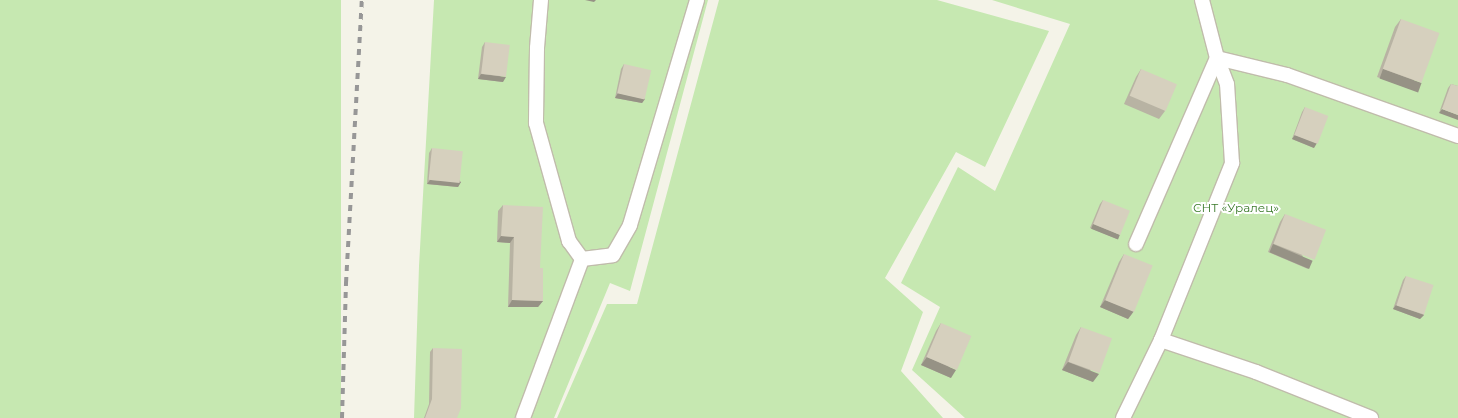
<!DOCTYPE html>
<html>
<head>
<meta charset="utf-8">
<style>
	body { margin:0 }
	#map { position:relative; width:1458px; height:418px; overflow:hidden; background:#f4f3e8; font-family:Montserrat,sans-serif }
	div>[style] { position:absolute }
	.green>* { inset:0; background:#c6e8b1; transform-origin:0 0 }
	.roads { filter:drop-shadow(1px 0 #c0bcab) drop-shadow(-1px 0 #c0bcab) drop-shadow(0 1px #c0bcab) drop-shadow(0 -1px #c0bcab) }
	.lane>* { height:14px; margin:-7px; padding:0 7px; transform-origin:7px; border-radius:7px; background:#fff }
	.rail>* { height:4px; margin-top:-2px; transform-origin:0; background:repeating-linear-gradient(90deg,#979797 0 6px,transparent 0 12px) }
	.wall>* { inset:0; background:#b8b3a3 }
	.shaded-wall>* { inset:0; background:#969285; transform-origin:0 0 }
	.building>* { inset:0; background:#d6d0be; transform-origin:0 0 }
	span { translate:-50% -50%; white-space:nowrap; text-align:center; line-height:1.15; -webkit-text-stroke:4px #fff; paint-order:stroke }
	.park-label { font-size:12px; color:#3a7a2a }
</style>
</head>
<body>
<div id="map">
	<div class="green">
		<i style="left:0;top:0;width:341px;height:418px"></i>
		<i style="clip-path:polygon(434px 0,708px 0,630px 291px,610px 283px,554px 418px,414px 418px,419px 266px)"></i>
		<i style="clip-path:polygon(719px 0,937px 0,1049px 31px,985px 167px,956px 152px,885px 278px,923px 312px,901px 371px,943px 418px,557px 418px,607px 304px,637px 304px)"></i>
		<i style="clip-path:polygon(992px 0,1458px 0,1458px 418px,965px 418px,912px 370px,940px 307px,901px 283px,958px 167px,995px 191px,1070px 24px)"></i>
	</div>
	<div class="roads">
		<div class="lane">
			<i style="left:541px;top:0;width:48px;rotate:94.8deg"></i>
			<i style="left:537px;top:48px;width:75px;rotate:90.8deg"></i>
			<i style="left:536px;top:123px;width:123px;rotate:74.4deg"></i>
			<i style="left:569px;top:241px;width:22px;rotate:54deg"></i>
			<i style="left:582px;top:259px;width:31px;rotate:-7deg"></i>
			<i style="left:613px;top:255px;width:34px;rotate:-60deg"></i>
			<i style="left:630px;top:225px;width:235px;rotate:-73.4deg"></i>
			<i style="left:1136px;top:244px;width:203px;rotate:-66.5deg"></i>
			<i style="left:1217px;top:58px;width:72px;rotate:13.7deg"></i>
			<i style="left:1287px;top:75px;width:182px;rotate:19.6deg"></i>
			<i style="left:1161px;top:340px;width:100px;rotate:18.6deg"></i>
			<i style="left:1256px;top:372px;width:124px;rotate:21.8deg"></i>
			<i style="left:523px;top:418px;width:170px;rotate:-69.6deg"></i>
			<i style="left:1123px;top:418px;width:87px;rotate:-64deg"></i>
			<i style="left:1161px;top:340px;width:191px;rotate:-68.1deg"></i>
			<i style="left:1232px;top:163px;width:79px;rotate:-93.6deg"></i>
			<i style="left:1227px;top:84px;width:28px;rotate:-111deg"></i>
			<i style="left:1217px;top:58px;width:60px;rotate:-104.5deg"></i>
		</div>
	</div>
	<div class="rail">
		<i style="left:342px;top:418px;width:135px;rotate:-88.3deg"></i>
		<i style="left:346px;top:283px;width:283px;rotate:-86.8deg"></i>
	</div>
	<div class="wall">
		<i style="clip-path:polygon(1401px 19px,1416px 91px,1377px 77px,1395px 27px)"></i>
		<i style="clip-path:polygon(485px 42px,503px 82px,478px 79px,482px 47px)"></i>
		<i style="clip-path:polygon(624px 64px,645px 99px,642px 103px,615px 98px,621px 69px)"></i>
		<i style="clip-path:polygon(1141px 69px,1165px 111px,1159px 119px,1124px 104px,1136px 77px)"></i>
		<i style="clip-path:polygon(1451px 84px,1458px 86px,1439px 113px,1448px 88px)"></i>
		<i style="clip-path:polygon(1305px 107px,1314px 148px,1292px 139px,1302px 112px)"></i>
		<i style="clip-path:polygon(432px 148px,461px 182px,458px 187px,427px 184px,429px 153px)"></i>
		<i style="clip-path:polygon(1103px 200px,1117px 239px,1090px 228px,1100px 204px)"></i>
		<i style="clip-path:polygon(503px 205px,540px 268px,543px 301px,538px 307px,508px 307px,510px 243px,497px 242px,498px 211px)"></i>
		<i style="clip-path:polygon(1285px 214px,1308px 269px,1268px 252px,1280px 222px)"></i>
		<i style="clip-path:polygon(1124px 254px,1134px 311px,1128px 319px,1100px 307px,1119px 262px)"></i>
		<i style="clip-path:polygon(1406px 276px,1424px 315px,1420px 319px,1393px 309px,1403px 280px)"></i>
		<i style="clip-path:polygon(941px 323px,951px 378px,921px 365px,936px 331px)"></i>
		<i style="clip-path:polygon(1081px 327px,1093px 382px,1062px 370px,1076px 335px)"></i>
		<i style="clip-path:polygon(433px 348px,457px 418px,424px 418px,429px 404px,430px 352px)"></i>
	</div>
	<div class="shaded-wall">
		<i style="clip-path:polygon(585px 0,596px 0,594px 2px)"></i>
		<i style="left:1383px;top:69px;width:41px;height:10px;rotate:20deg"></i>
		<i style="clip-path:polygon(481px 74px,506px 77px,503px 82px,478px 79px)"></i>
		<i style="clip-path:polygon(618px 93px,645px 99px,642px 103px,615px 98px)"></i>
		<i style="clip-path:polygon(1442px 109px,1458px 115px,1458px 120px,1439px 113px)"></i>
		<i style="clip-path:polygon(1295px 135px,1317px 143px,1314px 148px,1292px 139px)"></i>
		<i style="clip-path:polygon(430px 180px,461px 182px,458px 187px,427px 184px)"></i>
		<i style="left:1093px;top:224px;width:29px;height:5px;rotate:22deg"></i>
		<i style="clip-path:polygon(501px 236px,514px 237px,510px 243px,497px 242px)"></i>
		<i style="left:1273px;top:244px;width:43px;height:9px;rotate:23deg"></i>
		<i style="clip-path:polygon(512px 300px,543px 301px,538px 307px,508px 307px)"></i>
		<i style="clip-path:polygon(1105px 300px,1134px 311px,1128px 319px,1100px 307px)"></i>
		<i style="clip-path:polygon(1396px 305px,1424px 315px,1420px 319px,1393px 309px)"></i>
		<i style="clip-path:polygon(927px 357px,956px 370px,951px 378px,921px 365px)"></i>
		<i style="clip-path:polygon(1068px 362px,1099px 374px,1093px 382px,1062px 370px)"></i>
	</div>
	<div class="building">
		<i style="left:1401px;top:19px;width:41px;height:53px;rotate:20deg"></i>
		<i style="left:485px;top:42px;width:25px;height:32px;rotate:7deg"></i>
		<i style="left:624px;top:64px;width:28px;height:30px;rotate:13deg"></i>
		<i style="left:1141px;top:69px;width:39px;height:29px;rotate:23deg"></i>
		<i style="clip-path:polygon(1451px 84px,1458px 86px,1458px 115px,1442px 109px)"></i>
		<i style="left:1305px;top:107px;width:25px;height:30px;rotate:21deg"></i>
		<i style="left:432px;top:148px;width:31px;height:32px;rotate:6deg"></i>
		<i style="left:1103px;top:200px;width:29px;height:26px;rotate:22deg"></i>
		<i style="clip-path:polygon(503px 205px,543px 207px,540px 268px,543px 268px,543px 301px,512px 300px,514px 237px,501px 236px)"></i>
		<i style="left:1285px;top:214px;width:44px;height:32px;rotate:21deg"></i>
		<i style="left:1124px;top:254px;width:31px;height:50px;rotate:22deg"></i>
		<i style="left:1406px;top:276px;width:29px;height:31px;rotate:18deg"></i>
		<i style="left:941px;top:323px;width:33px;height:37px;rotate:23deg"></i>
		<i style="left:1081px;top:327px;width:33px;height:37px;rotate:20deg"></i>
		<i style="clip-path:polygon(433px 348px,462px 349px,461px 408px,457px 418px,425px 418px,432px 399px)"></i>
	</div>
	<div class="park-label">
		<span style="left:1236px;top:208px">СНТ «Уралец»</span>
	</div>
</div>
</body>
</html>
